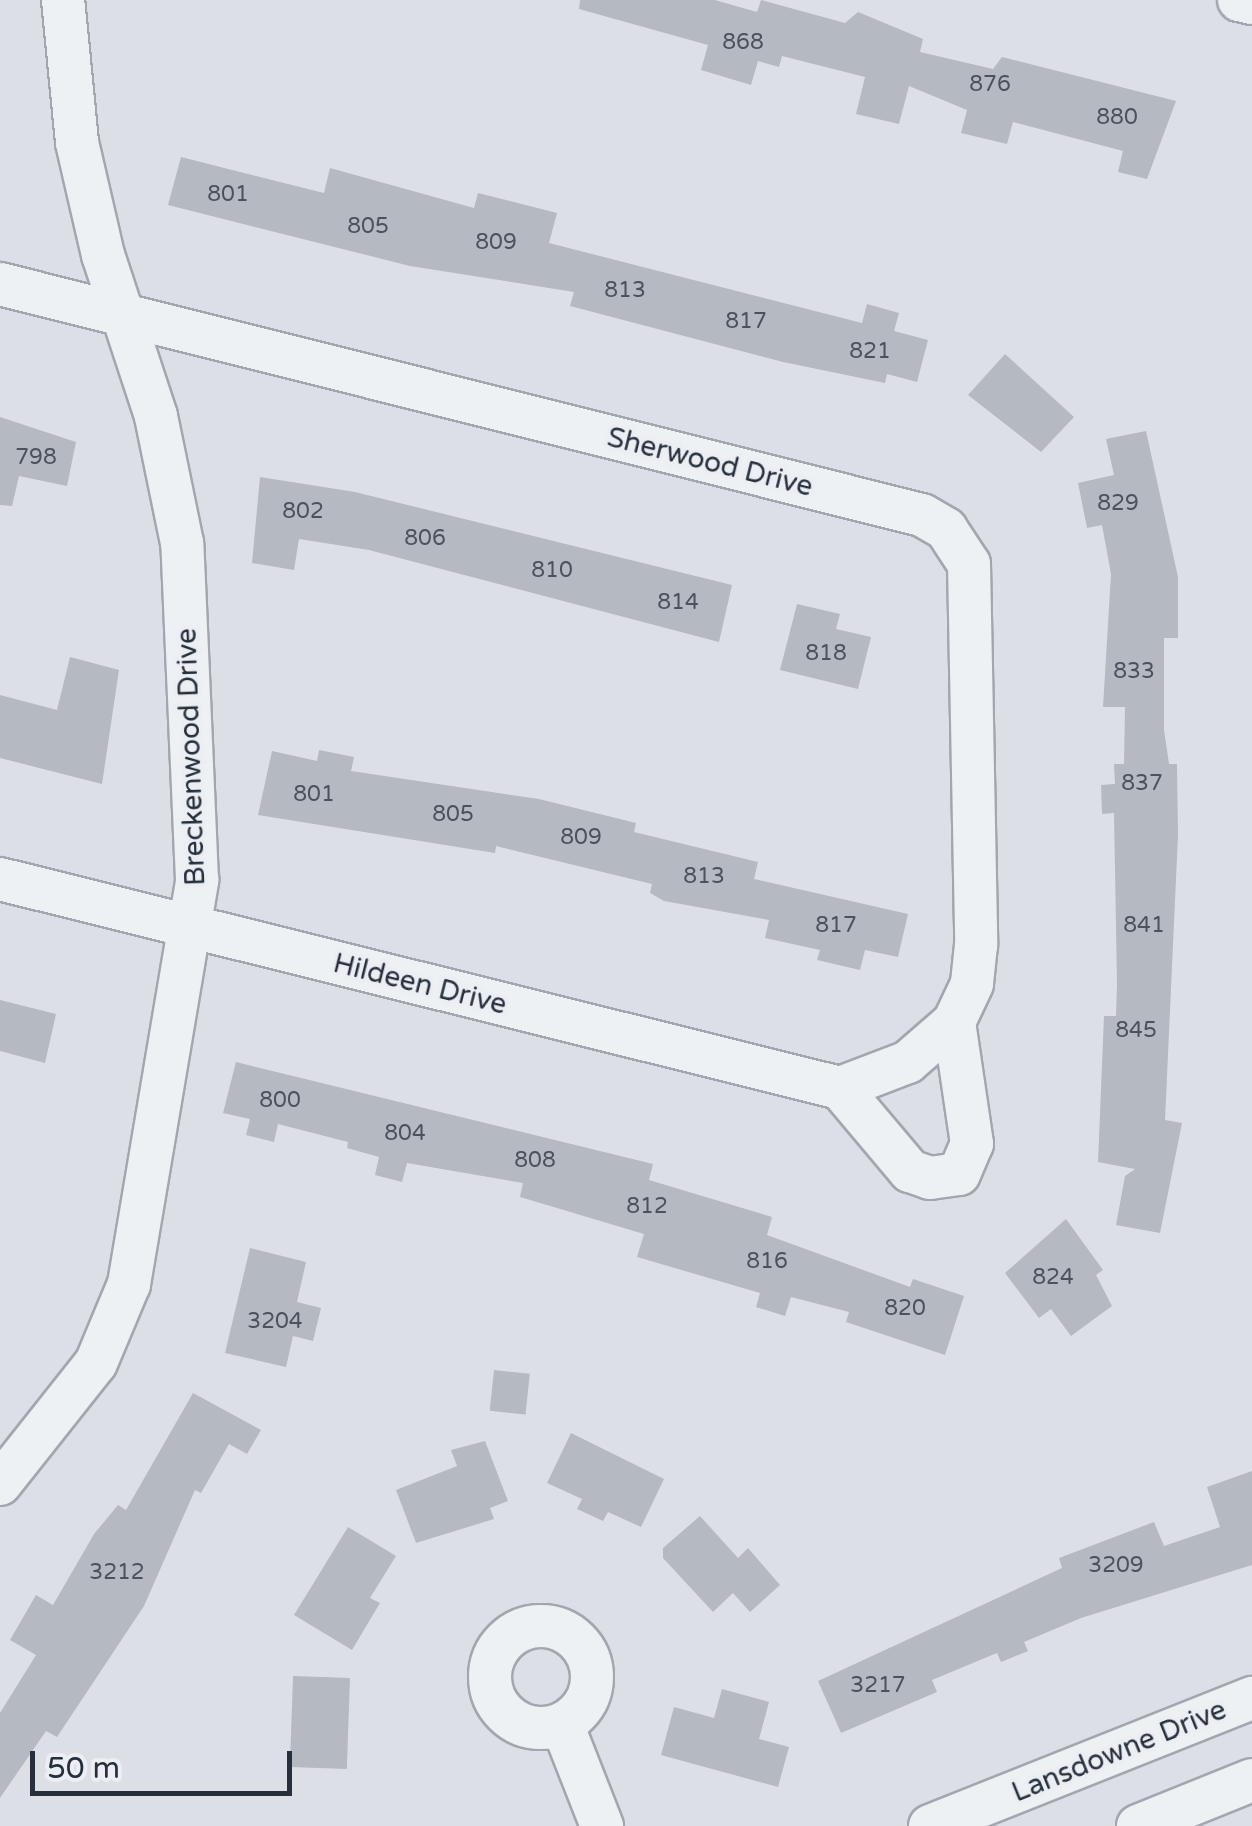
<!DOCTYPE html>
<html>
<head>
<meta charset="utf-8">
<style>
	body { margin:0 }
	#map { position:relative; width:1252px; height:1826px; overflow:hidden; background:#dce0e6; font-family:"Varela Round",sans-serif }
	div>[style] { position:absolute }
	.building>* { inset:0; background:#b4b9c2; transform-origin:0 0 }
	.roads { filter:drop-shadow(2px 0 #a2a7af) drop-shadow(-2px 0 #a2a7af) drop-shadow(0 2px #a2a7af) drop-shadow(0 -2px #a2a7af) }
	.minor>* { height:42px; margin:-21px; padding:0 21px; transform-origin:21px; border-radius:21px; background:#eef1f4 }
	.minor>.ring { margin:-21px; padding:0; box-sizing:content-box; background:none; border:42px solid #eef1f4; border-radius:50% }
	span { translate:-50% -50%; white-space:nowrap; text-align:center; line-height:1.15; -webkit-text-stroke:9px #ebeff4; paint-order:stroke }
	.number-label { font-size:22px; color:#4a525d }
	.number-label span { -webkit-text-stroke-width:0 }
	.street-label { font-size:28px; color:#262f3b }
	.scale { position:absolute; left:30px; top:1751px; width:262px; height:45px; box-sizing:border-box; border:5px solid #262f3b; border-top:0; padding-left:12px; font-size:30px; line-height:35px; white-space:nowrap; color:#262f3b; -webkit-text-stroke:8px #ebeff4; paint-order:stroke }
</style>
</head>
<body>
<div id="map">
	<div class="building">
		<i style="clip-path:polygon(580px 0,715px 0,757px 12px,761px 0,845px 23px,858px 12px,923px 39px,920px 52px,993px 69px,1002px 57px,1176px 101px,1147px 179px,1118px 172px,1123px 151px,1013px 122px,1007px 144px,961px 133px,967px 110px,909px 86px,899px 124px,856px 114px,865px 77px,782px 56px,779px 67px,758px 61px,751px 85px,701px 70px,708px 45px,579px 9px)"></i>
		<i style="clip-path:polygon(181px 157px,324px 193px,330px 168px,474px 208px,478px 193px,557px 213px,549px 243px,862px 323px,867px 304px,899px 313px,894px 331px,928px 340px,917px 382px,887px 374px,885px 383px,783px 362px,570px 306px,574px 292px,410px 266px,168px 205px)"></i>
		<i style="clip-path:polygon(1005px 354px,1074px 417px,1041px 452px,968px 395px)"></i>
		<i style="clip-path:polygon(0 417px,76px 442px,67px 486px,19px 476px,12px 506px,0 505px)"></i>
		<i style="clip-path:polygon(1146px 431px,1178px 577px,1178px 638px,1164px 638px,1164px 730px,1169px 764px,1177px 764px,1178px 835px,1165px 1120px,1182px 1123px,1160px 1233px,1116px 1225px,1125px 1176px,1135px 1169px,1098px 1162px,1104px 1016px,1116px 1016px,1117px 984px,1114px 813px,1102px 814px,1101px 785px,1115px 784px,1114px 764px,1124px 764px,1125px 707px,1103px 707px,1111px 574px,1102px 525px,1087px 528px,1078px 483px,1114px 475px,1106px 439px)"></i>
		<i style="clip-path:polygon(260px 477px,355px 492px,732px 585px,719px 642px,369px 550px,299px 539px,294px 570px,252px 563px)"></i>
		<i style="clip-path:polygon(797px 604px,840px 614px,836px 629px,871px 637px,858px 689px,780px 670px)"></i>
		<i style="clip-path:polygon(70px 657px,119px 670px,102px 784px,0 758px,0 695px,57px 710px)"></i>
		<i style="clip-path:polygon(319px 750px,354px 757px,351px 771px,539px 799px,636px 823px,634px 832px,758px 862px,754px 879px,908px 914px,898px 957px,865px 950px,860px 970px,817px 960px,820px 950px,765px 938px,769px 920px,664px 901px,650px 893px,652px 884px,496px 846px,495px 853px,258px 815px,272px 751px,317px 761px)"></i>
		<i style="clip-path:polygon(0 1000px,56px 1014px,45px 1063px,0 1051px)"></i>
		<i style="clip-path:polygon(236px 1062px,653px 1164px,649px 1180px,772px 1217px,767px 1235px,910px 1287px,913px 1279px,964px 1296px,945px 1355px,846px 1322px,849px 1312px,791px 1297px,785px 1316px,756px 1307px,760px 1293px,637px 1257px,644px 1234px,520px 1197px,523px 1183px,407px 1163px,402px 1182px,375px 1175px,379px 1157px,347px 1148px,348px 1142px,278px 1124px,274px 1142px,246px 1135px,250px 1119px,223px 1113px)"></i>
		<i style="clip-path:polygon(1066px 1219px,1103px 1270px,1096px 1275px,1112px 1306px,1071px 1336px,1051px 1309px,1039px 1318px,1005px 1273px)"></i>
		<i style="clip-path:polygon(250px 1248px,306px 1262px,297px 1302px,321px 1308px,313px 1341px,293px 1336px,286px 1367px,225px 1353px)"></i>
		<i style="left:494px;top:1370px;width:36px;height:41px;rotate:6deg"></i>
		<i style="clip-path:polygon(193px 1393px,261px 1430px,247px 1454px,229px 1444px,201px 1493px,195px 1490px,144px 1606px,57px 1737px,46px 1731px,0 1798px,0 1713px,36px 1655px,10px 1640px,36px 1595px,53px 1605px,94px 1534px,118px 1505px,126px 1510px)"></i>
		<i style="clip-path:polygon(571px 1433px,664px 1479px,641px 1527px,608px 1512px,603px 1521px,577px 1509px,582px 1499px,547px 1483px)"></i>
		<i style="clip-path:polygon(485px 1441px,508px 1501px,490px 1508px,494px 1519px,416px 1543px,396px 1490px,457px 1466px,451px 1450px)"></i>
		<i style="clip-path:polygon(1252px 1471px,1252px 1565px,1081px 1618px,1024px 1642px,1028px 1651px,1001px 1662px,997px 1653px,932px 1680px,937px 1692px,841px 1733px,818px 1681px,1062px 1568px,1059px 1558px,1154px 1522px,1164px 1546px,1220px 1527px,1207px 1487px)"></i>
		<i style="clip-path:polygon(700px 1516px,738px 1558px,748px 1548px,780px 1585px,750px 1612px,733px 1593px,713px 1612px,663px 1558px,663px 1548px)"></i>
		<i style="clip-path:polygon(348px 1527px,396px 1556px,370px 1598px,380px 1603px,352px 1650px,294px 1615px)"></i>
		<i style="left:350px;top:1678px;width:91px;height:57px;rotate:92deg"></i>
		<i style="clip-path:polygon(722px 1689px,769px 1702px,759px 1739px,789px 1747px,778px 1787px,661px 1755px,674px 1707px,714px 1718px)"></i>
	</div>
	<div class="roads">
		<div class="minor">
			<i style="left:1239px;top:0;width:13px;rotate:13deg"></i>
			<i style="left:0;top:284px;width:950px;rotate:14.07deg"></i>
			<i style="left:922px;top:515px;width:28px;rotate:30deg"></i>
			<i style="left:946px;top:529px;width:42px;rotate:56.7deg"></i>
			<i style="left:969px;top:564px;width:381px;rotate:88.9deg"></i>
			<i style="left:976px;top:945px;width:39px;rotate:96deg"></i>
			<i style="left:972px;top:984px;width:42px;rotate:115.3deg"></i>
			<i style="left:954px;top:1022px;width:61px;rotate:139deg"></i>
			<i style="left:908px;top:1062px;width:73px;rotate:159.1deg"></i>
			<i style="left:840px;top:1088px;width:866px;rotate:-166.03deg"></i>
			<i style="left:840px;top:1088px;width:109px;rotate:49.9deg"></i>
			<i style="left:910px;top:1171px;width:21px;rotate:19deg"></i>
			<i style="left:930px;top:1178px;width:29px;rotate:-8deg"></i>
			<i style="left:959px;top:1174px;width:33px;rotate:-67deg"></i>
			<i style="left:972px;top:1144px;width:123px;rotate:-98.4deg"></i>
			<i style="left:0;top:1484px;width:154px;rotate:-51.6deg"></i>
			<i style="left:96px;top:1363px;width:86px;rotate:-67.3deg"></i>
			<i style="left:129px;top:1284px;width:410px;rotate:-80.4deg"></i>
			<i style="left:197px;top:880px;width:337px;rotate:-92.5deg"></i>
			<i style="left:182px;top:543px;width:130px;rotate:-101.6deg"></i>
			<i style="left:156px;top:416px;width:169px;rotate:-108.2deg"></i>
			<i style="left:103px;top:255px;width:116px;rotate:-103deg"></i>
			<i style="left:77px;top:142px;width:143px;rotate:-95.6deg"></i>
			<i class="ring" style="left:490px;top:1626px;width:60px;height:60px"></i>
			<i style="left:562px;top:1724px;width:110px;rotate:68.6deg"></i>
			<i style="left:930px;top:1826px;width:347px;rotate:-21.7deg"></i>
			<i style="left:1138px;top:1826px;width:123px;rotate:-22deg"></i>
		</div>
	</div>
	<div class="number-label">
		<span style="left:743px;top:43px">868</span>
		<span style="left:990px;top:85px">876</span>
		<span style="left:1117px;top:118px">880</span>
		<span style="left:228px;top:195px">801</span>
		<span style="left:368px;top:227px">805</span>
		<span style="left:496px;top:243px">809</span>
		<span style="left:625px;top:291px">813</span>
		<span style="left:746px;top:322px">817</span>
		<span style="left:870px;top:352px">821</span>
		<span style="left:36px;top:458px">798</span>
		<span style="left:1118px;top:504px">829</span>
		<span style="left:303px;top:512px">802</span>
		<span style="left:425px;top:539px">806</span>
		<span style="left:552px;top:571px">810</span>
		<span style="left:678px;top:603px">814</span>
		<span style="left:826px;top:654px">818</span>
		<span style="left:1134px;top:672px">833</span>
		<span style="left:1142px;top:784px">837</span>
		<span style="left:314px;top:795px">801</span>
		<span style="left:453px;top:815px">805</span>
		<span style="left:581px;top:838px">809</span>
		<span style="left:704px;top:877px">813</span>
		<span style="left:836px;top:926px">817</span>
		<span style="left:1144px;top:926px">841</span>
		<span style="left:1136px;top:1031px">845</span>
		<span style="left:280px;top:1101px">800</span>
		<span style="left:405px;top:1134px">804</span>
		<span style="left:535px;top:1161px">808</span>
		<span style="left:647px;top:1207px">812</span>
		<span style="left:767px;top:1262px">816</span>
		<span style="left:1053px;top:1278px">824</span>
		<span style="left:905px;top:1309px">820</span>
		<span style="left:275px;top:1322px">3204</span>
		<span style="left:1116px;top:1566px">3209</span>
		<span style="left:117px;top:1573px">3212</span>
		<span style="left:878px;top:1686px">3217</span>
	</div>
	<div class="street-label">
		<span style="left:710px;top:462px;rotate:14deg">Sherwood Drive</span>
		<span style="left:191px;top:757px;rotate:-92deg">Breckenwood Drive</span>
		<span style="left:420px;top:984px;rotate:14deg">Hildeen Drive</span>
		<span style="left:1119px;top:1751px;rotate:-22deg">Lansdowne Drive</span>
	</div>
	<div class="scale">50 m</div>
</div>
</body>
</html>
